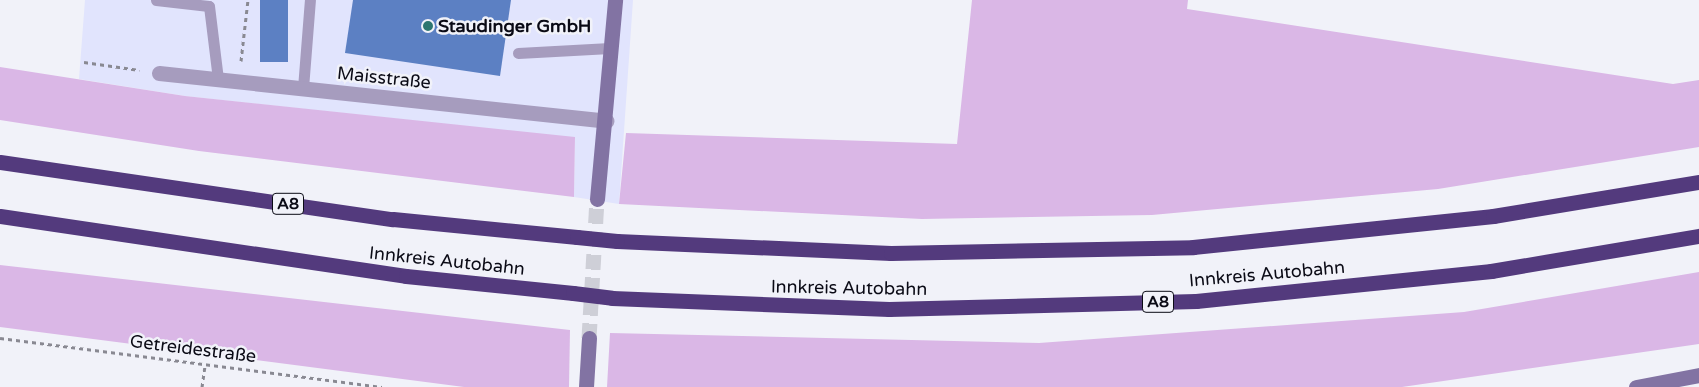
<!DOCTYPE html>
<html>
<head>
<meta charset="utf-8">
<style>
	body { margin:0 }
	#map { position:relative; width:1699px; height:387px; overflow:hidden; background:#f1f2f9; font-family:"Varela Round",sans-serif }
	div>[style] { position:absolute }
	.built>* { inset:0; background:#e1e4fd }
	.green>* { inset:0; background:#dab7e6 }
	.building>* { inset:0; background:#5c80c3; transform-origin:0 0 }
	.secondary-tunnel>* { height:15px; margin-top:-7.5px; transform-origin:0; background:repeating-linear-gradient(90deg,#cecfd7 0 15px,transparent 0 23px) }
	.path>* { height:3px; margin-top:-1.5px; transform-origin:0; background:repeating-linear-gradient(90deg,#898992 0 4px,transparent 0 8px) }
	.lane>* { height:11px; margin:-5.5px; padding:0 5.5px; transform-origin:5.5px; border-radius:5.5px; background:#a69cbe }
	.street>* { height:15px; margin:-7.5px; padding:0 7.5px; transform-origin:7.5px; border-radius:7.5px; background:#a69cbe }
	.secondary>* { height:15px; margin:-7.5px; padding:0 7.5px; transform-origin:7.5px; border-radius:7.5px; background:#8273a3 }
	.highway>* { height:15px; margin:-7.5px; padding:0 7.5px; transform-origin:7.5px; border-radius:7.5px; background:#533a7d }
	.highway-bridge>* { height:15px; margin:-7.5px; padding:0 7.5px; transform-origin:7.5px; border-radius:7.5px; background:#533a7d }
	.dots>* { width:14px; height:14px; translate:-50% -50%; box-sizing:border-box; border:2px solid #f1f2f9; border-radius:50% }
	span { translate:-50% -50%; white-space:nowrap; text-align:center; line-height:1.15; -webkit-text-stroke:5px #f1f2f9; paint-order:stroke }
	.shield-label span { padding:1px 4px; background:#f1f2f9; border:1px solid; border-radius:4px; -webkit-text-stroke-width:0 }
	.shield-label { font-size:16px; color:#0a0a15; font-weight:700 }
	.poi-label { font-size:18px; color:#0a0a15; font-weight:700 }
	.left { translate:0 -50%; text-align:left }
	.street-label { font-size:18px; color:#0a0a15 }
</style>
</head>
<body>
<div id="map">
	<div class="built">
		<i style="clip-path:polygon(85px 0,633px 0,619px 204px,574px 197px,575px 138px,185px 96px,79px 79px)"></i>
	</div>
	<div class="green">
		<i style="clip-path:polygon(972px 0,1188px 0,1187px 9px,1673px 84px,1699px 80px,1699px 147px,1438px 189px,1152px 215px,922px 219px,619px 204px,626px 133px,957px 144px)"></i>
		<i style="clip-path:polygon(0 67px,185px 96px,575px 137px,574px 197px,199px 151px,0 120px)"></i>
		<i style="clip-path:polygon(0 265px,570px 330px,569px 387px,464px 387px,0 327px)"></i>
		<i style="clip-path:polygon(1699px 272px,1699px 344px,1402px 387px,607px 387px,610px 333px,1039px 343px,1464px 312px)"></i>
	</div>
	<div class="building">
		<i style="left:260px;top:0;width:28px;height:62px"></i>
		<i style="clip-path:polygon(353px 0,511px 0,500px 76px,345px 53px)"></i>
	</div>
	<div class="secondary-tunnel">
		<i style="left:589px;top:338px;width:139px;rotate:-86.7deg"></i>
	</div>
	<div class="path">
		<i style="left:241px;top:61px;width:61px;rotate:-83.5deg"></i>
		<i style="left:84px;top:62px;width:56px;rotate:8.3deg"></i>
		<i style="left:0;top:338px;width:385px;rotate:7.3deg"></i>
		<i style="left:202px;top:387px;width:22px;rotate:-82deg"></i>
	</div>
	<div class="lane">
		<i style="left:156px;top:0;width:53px;rotate:6.5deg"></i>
		<i style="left:209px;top:6px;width:74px;rotate:83deg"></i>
		<i style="left:518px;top:53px;width:92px;rotate:-3.1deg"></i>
		<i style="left:303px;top:88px;width:88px;rotate:-85.5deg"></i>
	</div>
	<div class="street">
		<i style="left:159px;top:73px;width:450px;rotate:6.1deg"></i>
	</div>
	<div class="secondary">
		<i style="left:597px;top:199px;width:200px;rotate:-84.8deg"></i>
		<i style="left:586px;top:387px;width:49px;rotate:-86.5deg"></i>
		<i style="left:1636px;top:387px;width:64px;rotate:-10.8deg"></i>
	</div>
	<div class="highway">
		<i style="left:0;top:162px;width:397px;rotate:8.3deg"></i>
		<i style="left:393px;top:219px;width:185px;rotate:5.6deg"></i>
		<i style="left:0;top:216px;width:410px;rotate:8.4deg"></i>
		<i style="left:406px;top:276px;width:168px;rotate:5.8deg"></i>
		<i style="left:617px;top:241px;width:274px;rotate:2.5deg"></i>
		<i style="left:891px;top:253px;width:302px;rotate:-1.1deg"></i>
		<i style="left:1193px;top:247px;width:302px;rotate:-5.9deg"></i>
		<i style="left:1493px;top:216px;width:209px;rotate:-9.4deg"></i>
		<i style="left:612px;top:298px;width:277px;rotate:2.3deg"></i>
		<i style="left:889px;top:309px;width:307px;rotate:-1.5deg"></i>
		<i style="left:1196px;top:301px;width:297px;rotate:-5.8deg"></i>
		<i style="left:1491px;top:271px;width:211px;rotate:-9.6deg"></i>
	</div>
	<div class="highway-bridge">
		<i style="left:577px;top:237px;width:40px;rotate:5.7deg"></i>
		<i style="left:573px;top:293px;width:39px;rotate:7deg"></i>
	</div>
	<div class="dots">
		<i style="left:428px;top:26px;background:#2d7670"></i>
	</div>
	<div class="shield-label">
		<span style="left:288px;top:204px">A8</span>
		<span style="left:1158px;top:302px">A8</span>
	</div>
	<div class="poi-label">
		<span class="left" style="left:438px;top:26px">Staudinger GmbH</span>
	</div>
	<div class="street-label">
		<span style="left:384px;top:78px;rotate:6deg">Maisstraße</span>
		<span style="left:447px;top:261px;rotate:6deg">Innkreis Autobahn</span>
		<span style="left:1267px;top:274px;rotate:-5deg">Innkreis Autobahn</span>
		<span style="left:849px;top:288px;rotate:1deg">Innkreis Autobahn</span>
		<span style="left:193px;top:349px;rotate:7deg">Getreidestraße</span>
	</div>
</div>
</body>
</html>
